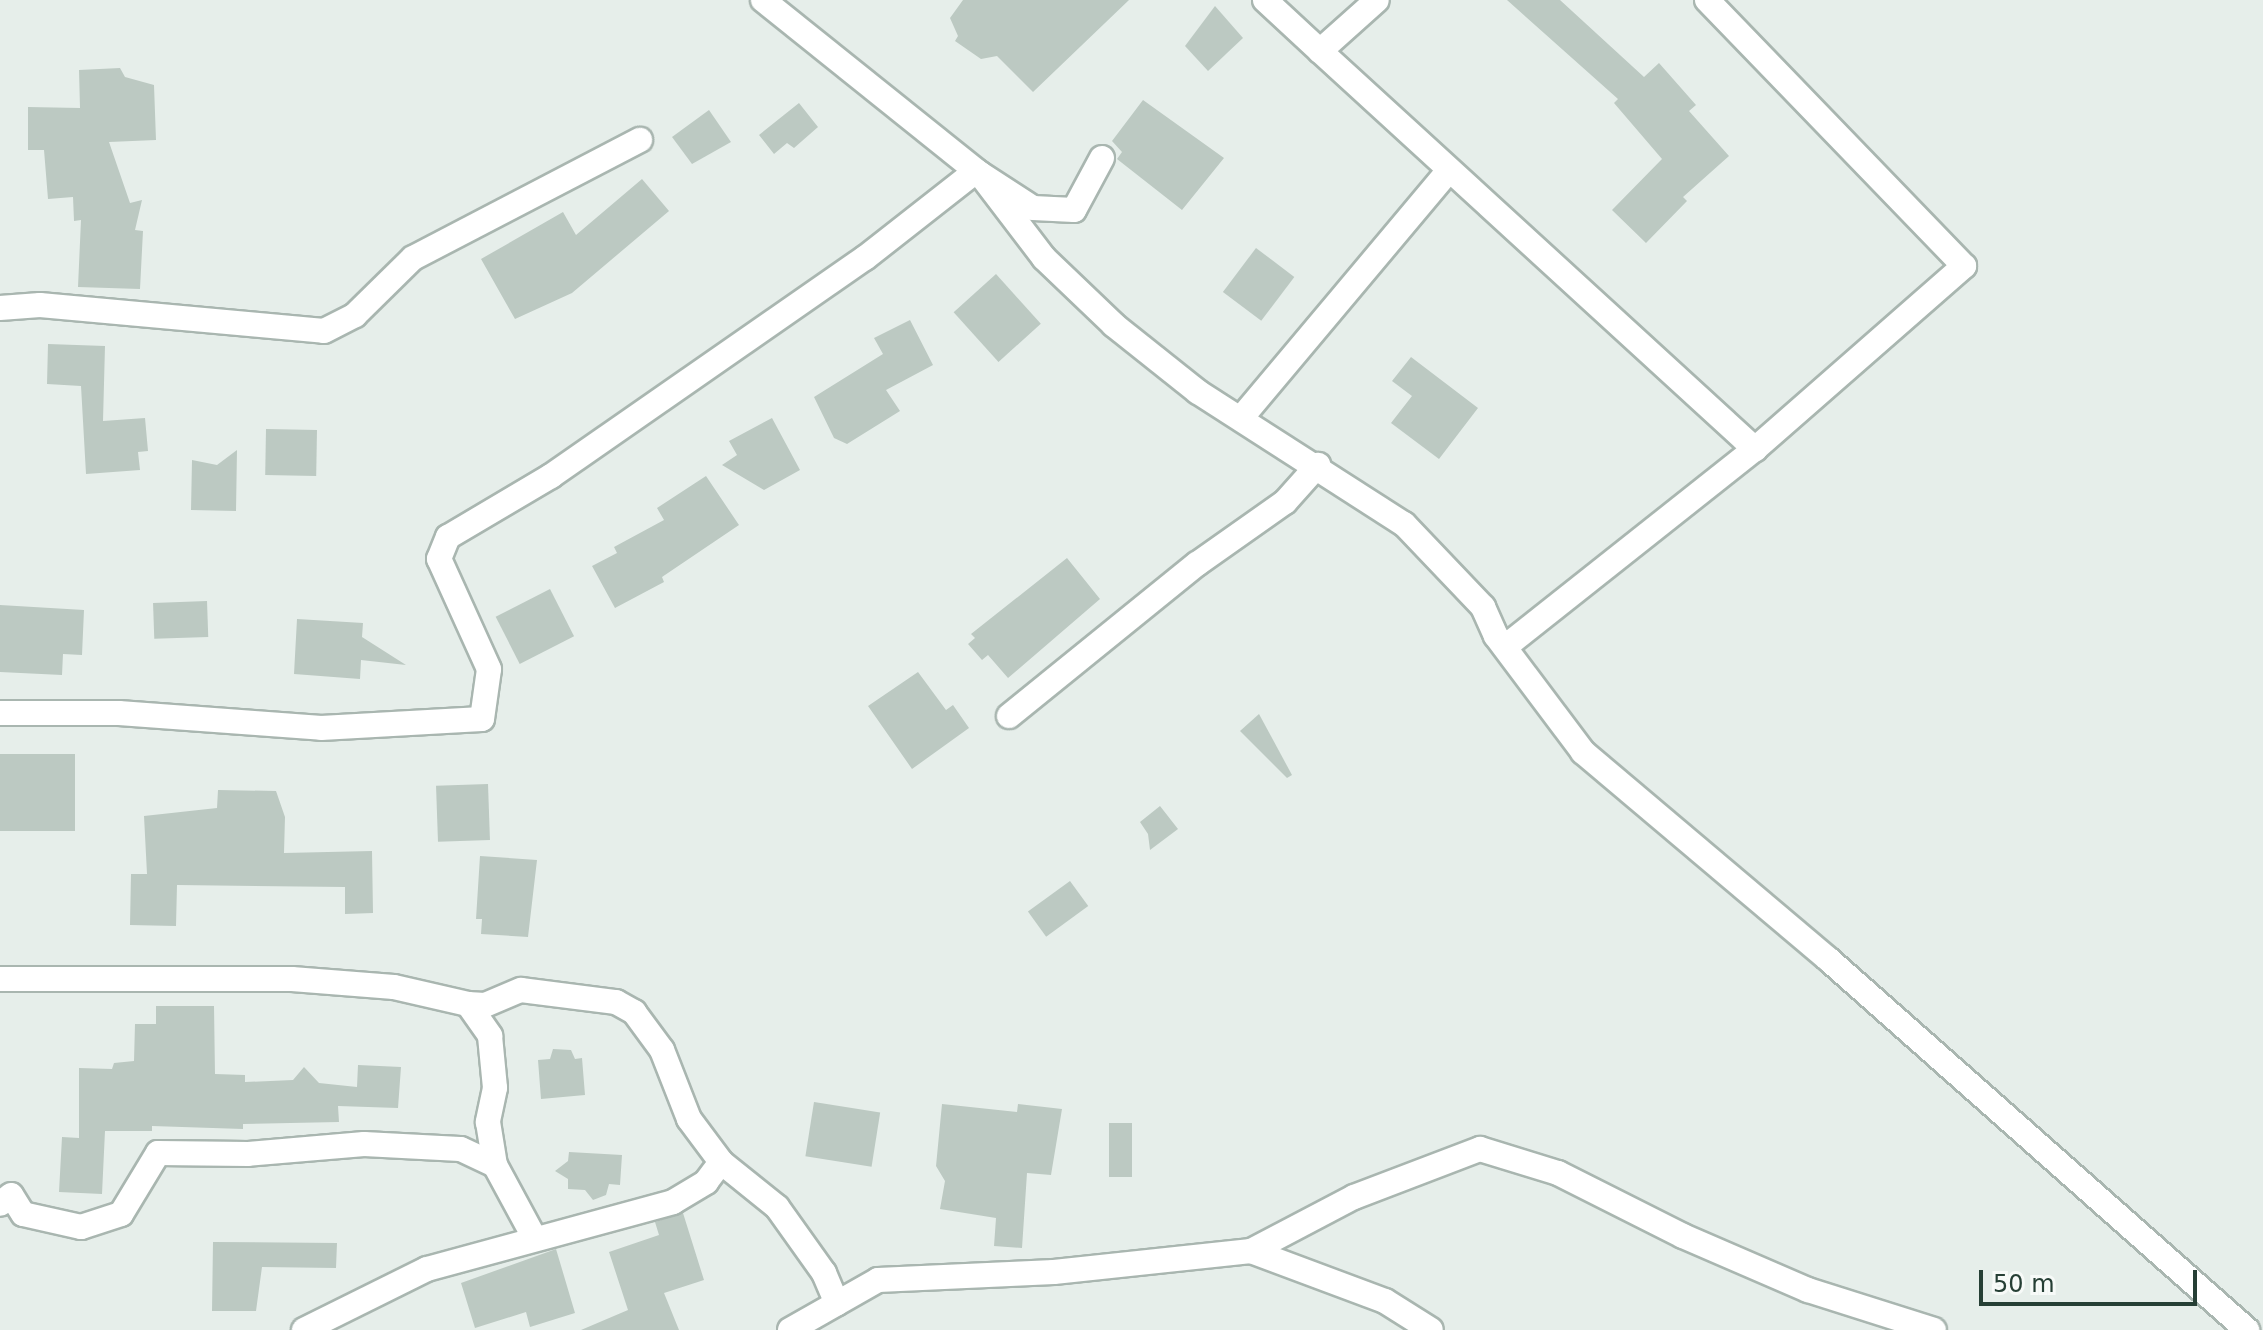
<!DOCTYPE html>
<html>
<head>
<meta charset="utf-8">
<style>
	body { margin:0 }
	#map { position:relative; width:2263px; height:1330px; overflow:hidden; background:#e6eeea; font-family:"DejaVu Sans",sans-serif }
	div>[style] { position:absolute }
	.building>* { inset:0; background:#bcc9c2; transform-origin:0 0 }
	.roads { filter:drop-shadow(2px 0 #a9b6b0) drop-shadow(-2px 0 #a9b6b0) drop-shadow(0 2px #a9b6b0) drop-shadow(0 -2px #a9b6b0) }
	.minor>* { height:24px; margin:-12px; padding:0 12px; transform-origin:12px; border-radius:12px; background:#fff }
	.secondary>* { height:24px; margin:-12px; padding:0 12px; transform-origin:12px; border-radius:12px; background:#fff }
	span { translate:-50% -50%; white-space:nowrap; text-align:center; line-height:1.15; -webkit-text-stroke:8px #f7faf8; paint-order:stroke }
	.scale { position:absolute; left:1979px; top:1270px; width:218px; height:36px; box-sizing:border-box; border:4px solid #263f35; border-top:0; padding-left:10px; font-size:24px; line-height:28px; white-space:nowrap; color:#263f35; -webkit-text-stroke:6px #f7faf8; paint-order:stroke }
</style>
</head>
<body>
<div id="map">
	<div class="building">
		<i style="clip-path:polygon(963px 0,1129px 0,1033px 92px,997px 56px,981px 59px,955px 41px,958px 36px,950px 18px)"></i>
		<i style="clip-path:polygon(1507px 0,1560px 0,1644px 77px,1659px 63px,1696px 105px,1689px 111px,1729px 156px,1683px 197px,1687px 201px,1646px 243px,1612px 210px,1662px 159px,1614px 103px,1618px 99px)"></i>
		<i style="clip-path:polygon(1215px 6px,1243px 38px,1208px 71px,1185px 46px)"></i>
		<i style="clip-path:polygon(120px 68px,125px 77px,154px 85px,156px 140px,109px 142px,130px 203px,142px 200px,135px 230px,143px 231px,140px 289px,78px 287px,81px 220px,74px 221px,73px 197px,48px 199px,44px 150px,28px 150px,28px 107px,80px 108px,79px 70px)"></i>
		<i style="clip-path:polygon(1143px 100px,1224px 158px,1182px 210px,1117px 159px,1122px 152px,1112px 141px)"></i>
		<i style="clip-path:polygon(799px 103px,818px 127px,794px 148px,787px 143px,774px 154px,759px 135px)"></i>
		<i style="clip-path:polygon(709px 110px,731px 142px,692px 164px,672px 137px)"></i>
		<i style="clip-path:polygon(642px 179px,669px 211px,572px 293px,515px 319px,481px 259px,563px 212px,576px 235px)"></i>
		<i style="left:1256px;top:248px;width:48px;height:55px;rotate:37deg"></i>
		<i style="left:996px;top:274px;width:67px;height:57px;rotate:48deg"></i>
		<i style="clip-path:polygon(910px 320px,933px 365px,886px 390px,900px 411px,847px 444px,834px 438px,814px 397px,883px 354px,874px 338px)"></i>
		<i style="clip-path:polygon(48px 344px,105px 346px,103px 421px,145px 418px,148px 451px,138px 452px,140px 470px,86px 474px,81px 386px,47px 384px)"></i>
		<i style="clip-path:polygon(1411px 357px,1478px 408px,1439px 459px,1391px 423px,1412px 396px,1392px 381px)"></i>
		<i style="clip-path:polygon(772px 418px,800px 470px,764px 490px,722px 465px,737px 455px,729px 441px)"></i>
		<i style="left:266px;top:429px;width:51px;height:46px;rotate:1deg"></i>
		<i style="clip-path:polygon(237px 450px,236px 511px,191px 510px,192px 460px,217px 465px)"></i>
		<i style="clip-path:polygon(706px 476px,739px 525px,662px 577px,664px 582px,615px 608px,592px 566px,617px 553px,614px 547px,664px 520px,657px 508px)"></i>
		<i style="clip-path:polygon(1067px 558px,1100px 599px,1008px 678px,988px 655px,982px 660px,968px 644px,975px 638px,971px 634px)"></i>
		<i style="left:550px;top:589px;width:53px;height:61px;rotate:63deg"></i>
		<i style="left:207px;top:601px;width:36px;height:54px;rotate:88deg"></i>
		<i style="clip-path:polygon(0 605px,84px 610px,82px 655px,63px 654px,62px 675px,0 672px)"></i>
		<i style="clip-path:polygon(297px 619px,363px 623px,362px 637px,406px 665px,361px 660px,360px 679px,294px 674px)"></i>
		<i style="clip-path:polygon(918px 672px,946px 710px,953px 705px,969px 728px,912px 769px,868px 706px)"></i>
		<i style="clip-path:polygon(1259px 714px,1292px 775px,1287px 778px,1240px 731px)"></i>
		<i style="left:75px;top:754px;width:77px;height:75px;rotate:90deg"></i>
		<i style="left:488px;top:784px;width:56px;height:52px;rotate:88deg"></i>
		<i style="clip-path:polygon(218px 790px,276px 791px,285px 817px,284px 853px,372px 851px,373px 913px,345px 914px,345px 887px,177px 885px,176px 926px,130px 925px,131px 874px,147px 874px,144px 816px,217px 808px)"></i>
		<i style="clip-path:polygon(1160px 806px,1178px 829px,1150px 850px,1148px 834px,1140px 822px)"></i>
		<i style="clip-path:polygon(480px 856px,537px 860px,528px 937px,481px 934px,482px 919px,476px 919px)"></i>
		<i style="left:1070px;top:881px;width:31px;height:52px;rotate:54deg"></i>
		<i style="clip-path:polygon(156px 1006px,214px 1006px,215px 1074px,245px 1075px,245px 1082px,293px 1080px,304px 1067px,319px 1083px,357px 1087px,358px 1065px,401px 1067px,398px 1108px,338px 1106px,339px 1122px,243px 1124px,243px 1129px,152px 1126px,152px 1131px,105px 1131px,102px 1194px,59px 1192px,62px 1137px,79px 1138px,79px 1068px,112px 1069px,114px 1063px,134px 1061px,135px 1024px,156px 1024px)"></i>
		<i style="clip-path:polygon(553px 1049px,571px 1050px,575px 1059px,582px 1058px,585px 1095px,541px 1099px,538px 1060px,550px 1059px)"></i>
		<i style="left:814px;top:1102px;width:67px;height:55px;rotate:9deg"></i>
		<i style="clip-path:polygon(942px 1104px,1017px 1112px,1018px 1104px,1062px 1109px,1051px 1175px,1027px 1173px,1022px 1248px,994px 1246px,996px 1218px,940px 1209px,945px 1181px,936px 1166px)"></i>
		<i style="left:1109px;top:1123px;width:23px;height:54px"></i>
		<i style="clip-path:polygon(569px 1152px,622px 1155px,620px 1185px,609px 1184px,606px 1195px,593px 1200px,585px 1190px,568px 1189px,568px 1179px,555px 1171px,568px 1161px)"></i>
		<i style="clip-path:polygon(683px 1213px,704px 1280px,664px 1293px,679px 1330px,581px 1330px,628px 1310px,609px 1252px,659px 1235px,655px 1222px)"></i>
		<i style="clip-path:polygon(213px 1242px,337px 1243px,336px 1268px,262px 1267px,256px 1311px,212px 1311px)"></i>
		<i style="clip-path:polygon(556px 1249px,575px 1313px,530px 1327px,526px 1312px,475px 1328px,461px 1283px)"></i>
	</div>
	<div class="roads">
		<div class="minor">
			<i style="left:1265px;top:0;width:75px;rotate:42.8deg"></i>
			<i style="left:1320px;top:51px;width:76px;rotate:-41.8deg"></i>
			<i style="left:1320px;top:51px;width:590px;rotate:42.46deg"></i>
			<i style="left:0;top:308px;width:40px;rotate:-4.3deg"></i>
			<i style="left:40px;top:305px;width:285px;rotate:5.2deg"></i>
			<i style="left:324px;top:331px;width:35px;rotate:-27deg"></i>
			<i style="left:355px;top:315px;width:81px;rotate:-44.5deg"></i>
			<i style="left:413px;top:258px;width:256px;rotate:-27.5deg"></i>
			<i style="left:1242px;top:417px;width:322px;rotate:-50deg"></i>
			<i style="left:1505px;top:647px;width:319px;rotate:-38.4deg"></i>
			<i style="left:1755px;top:449px;width:278px;rotate:-41.2deg"></i>
			<i style="left:1964px;top:266px;width:370px;rotate:-134deg"></i>
			<i style="left:0;top:713px;width:119px"></i>
			<i style="left:119px;top:713px;width:203px;rotate:4.2deg"></i>
			<i style="left:321px;top:728px;width:161px;rotate:-3.2deg"></i>
			<i style="left:482px;top:719px;width:50px;rotate:-82deg"></i>
			<i style="left:489px;top:669px;width:121px;rotate:-114.4deg"></i>
			<i style="left:439px;top:559px;width:24px;rotate:-68deg"></i>
			<i style="left:448px;top:537px;width:120px;rotate:-30.6deg"></i>
			<i style="left:551px;top:476px;width:382px;rotate:-34.8deg"></i>
			<i style="left:865px;top:258px;width:141px;rotate:-38.1deg"></i>
			<i style="left:976px;top:171px;width:68px;rotate:33deg"></i>
			<i style="left:1033px;top:208px;width:41px;rotate:2.8deg"></i>
			<i style="left:1074px;top:210px;width:59px;rotate:-61.7deg"></i>
			<i style="left:1009px;top:716px;width:242px;rotate:-39deg"></i>
			<i style="left:1197px;top:564px;width:108px;rotate:-35.2deg"></i>
			<i style="left:1285px;top:502px;width:50px;rotate:-48.3deg"></i>
			<i style="left:0;top:979px;width:292px"></i>
			<i style="left:292px;top:979px;width:102px;rotate:4.5deg"></i>
			<i style="left:394px;top:987px;width:76px;rotate:12.9deg"></i>
			<i style="left:468px;top:1004px;width:39px;rotate:55deg"></i>
			<i style="left:490px;top:1036px;width:52px;rotate:84.5deg"></i>
			<i style="left:495px;top:1088px;width:35px;rotate:102deg"></i>
			<i style="left:488px;top:1122px;width:44px;rotate:80.8deg"></i>
			<i style="left:495px;top:1165px;width:38px;rotate:-155deg"></i>
			<i style="left:460px;top:1149px;width:96px;rotate:-177deg"></i>
			<i style="left:364px;top:1144px;width:116px;rotate:175.1deg"></i>
			<i style="left:248px;top:1154px;width:90px;rotate:-179.4deg"></i>
			<i style="left:158px;top:1153px;width:71px;rotate:121.2deg"></i>
			<i style="left:121px;top:1214px;width:42px;rotate:162deg"></i>
			<i style="left:81px;top:1227px;width:59px;rotate:-167.4deg"></i>
			<i style="left:23px;top:1214px;width:22px;rotate:-122deg"></i>
			<i style="left:11px;top:1195px;width:14px;rotate:141deg"></i>
			<i style="left:468px;top:1004px;width:17px;rotate:3deg"></i>
			<i style="left:485px;top:1005px;width:39px;rotate:-23deg"></i>
			<i style="left:521px;top:990px;width:96px;rotate:7.2deg"></i>
			<i style="left:616px;top:1002px;width:21px;rotate:29deg"></i>
			<i style="left:634px;top:1012px;width:47px;rotate:53.6deg"></i>
			<i style="left:662px;top:1050px;width:74px;rotate:68.6deg"></i>
			<i style="left:689px;top:1119px;width:54px;rotate:53.3deg"></i>
			<i style="left:721px;top:1162px;width:72px;rotate:38.8deg"></i>
			<i style="left:777px;top:1207px;width:81px;rotate:54.5deg"></i>
			<i style="left:824px;top:1273px;width:33px;rotate:67deg"></i>
			<i style="left:495px;top:1165px;width:82px;rotate:61.6deg"></i>
			<i style="left:1251px;top:1251px;width:143px;rotate:20.5deg"></i>
			<i style="left:1385px;top:1301px;width:54px;rotate:32.2deg"></i>
			<i style="left:304px;top:1330px;width:137px;rotate:-26.4deg"></i>
			<i style="left:427px;top:1269px;width:255px;rotate:-15.2deg"></i>
			<i style="left:673px;top:1202px;width:39px;rotate:-31deg"></i>
			<i style="left:706px;top:1182px;width:25px;rotate:-53deg"></i>
			<i style="left:790px;top:1330px;width:101px;rotate:-29.6deg"></i>
			<i style="left:878px;top:1280px;width:176px;rotate:-2.6deg"></i>
			<i style="left:1054px;top:1272px;width:198px;rotate:-6.1deg"></i>
			<i style="left:1251px;top:1251px;width:116px;rotate:-27.7deg"></i>
			<i style="left:1354px;top:1197px;width:135px;rotate:-20.9deg"></i>
			<i style="left:1480px;top:1149px;width:82px;rotate:17.1deg"></i>
			<i style="left:1558px;top:1173px;width:140px;rotate:26.7deg"></i>
			<i style="left:1683px;top:1236px;width:136px;rotate:23.4deg"></i>
			<i style="left:1808px;top:1290px;width:132px;rotate:17.6deg"></i>
		</div>
		<div class="secondary">
			<i style="left:763px;top:0;width:278px;rotate:38.7deg"></i>
			<i style="left:980px;top:174px;width:106px;rotate:52.7deg"></i>
			<i style="left:1044px;top:258px;width:97px;rotate:43.7deg"></i>
			<i style="left:1114px;top:325px;width:107px;rotate:38.6deg"></i>
			<i style="left:1198px;top:392px;width:245px;rotate:32.7deg"></i>
			<i style="left:1404px;top:524px;width:115px;rotate:46.4deg"></i>
			<i style="left:1483px;top:607px;width:32px;rotate:66deg"></i>
			<i style="left:1496px;top:636px;width:145px;rotate:53.1deg"></i>
			<i style="left:1583px;top:752px;width:321px;rotate:40.2deg"></i>
			<i style="left:1828px;top:959px;width:560px;rotate:41.52deg"></i>
		</div>
	</div>
	<div class="scale">50 m</div>
</div>
</body>
</html>
